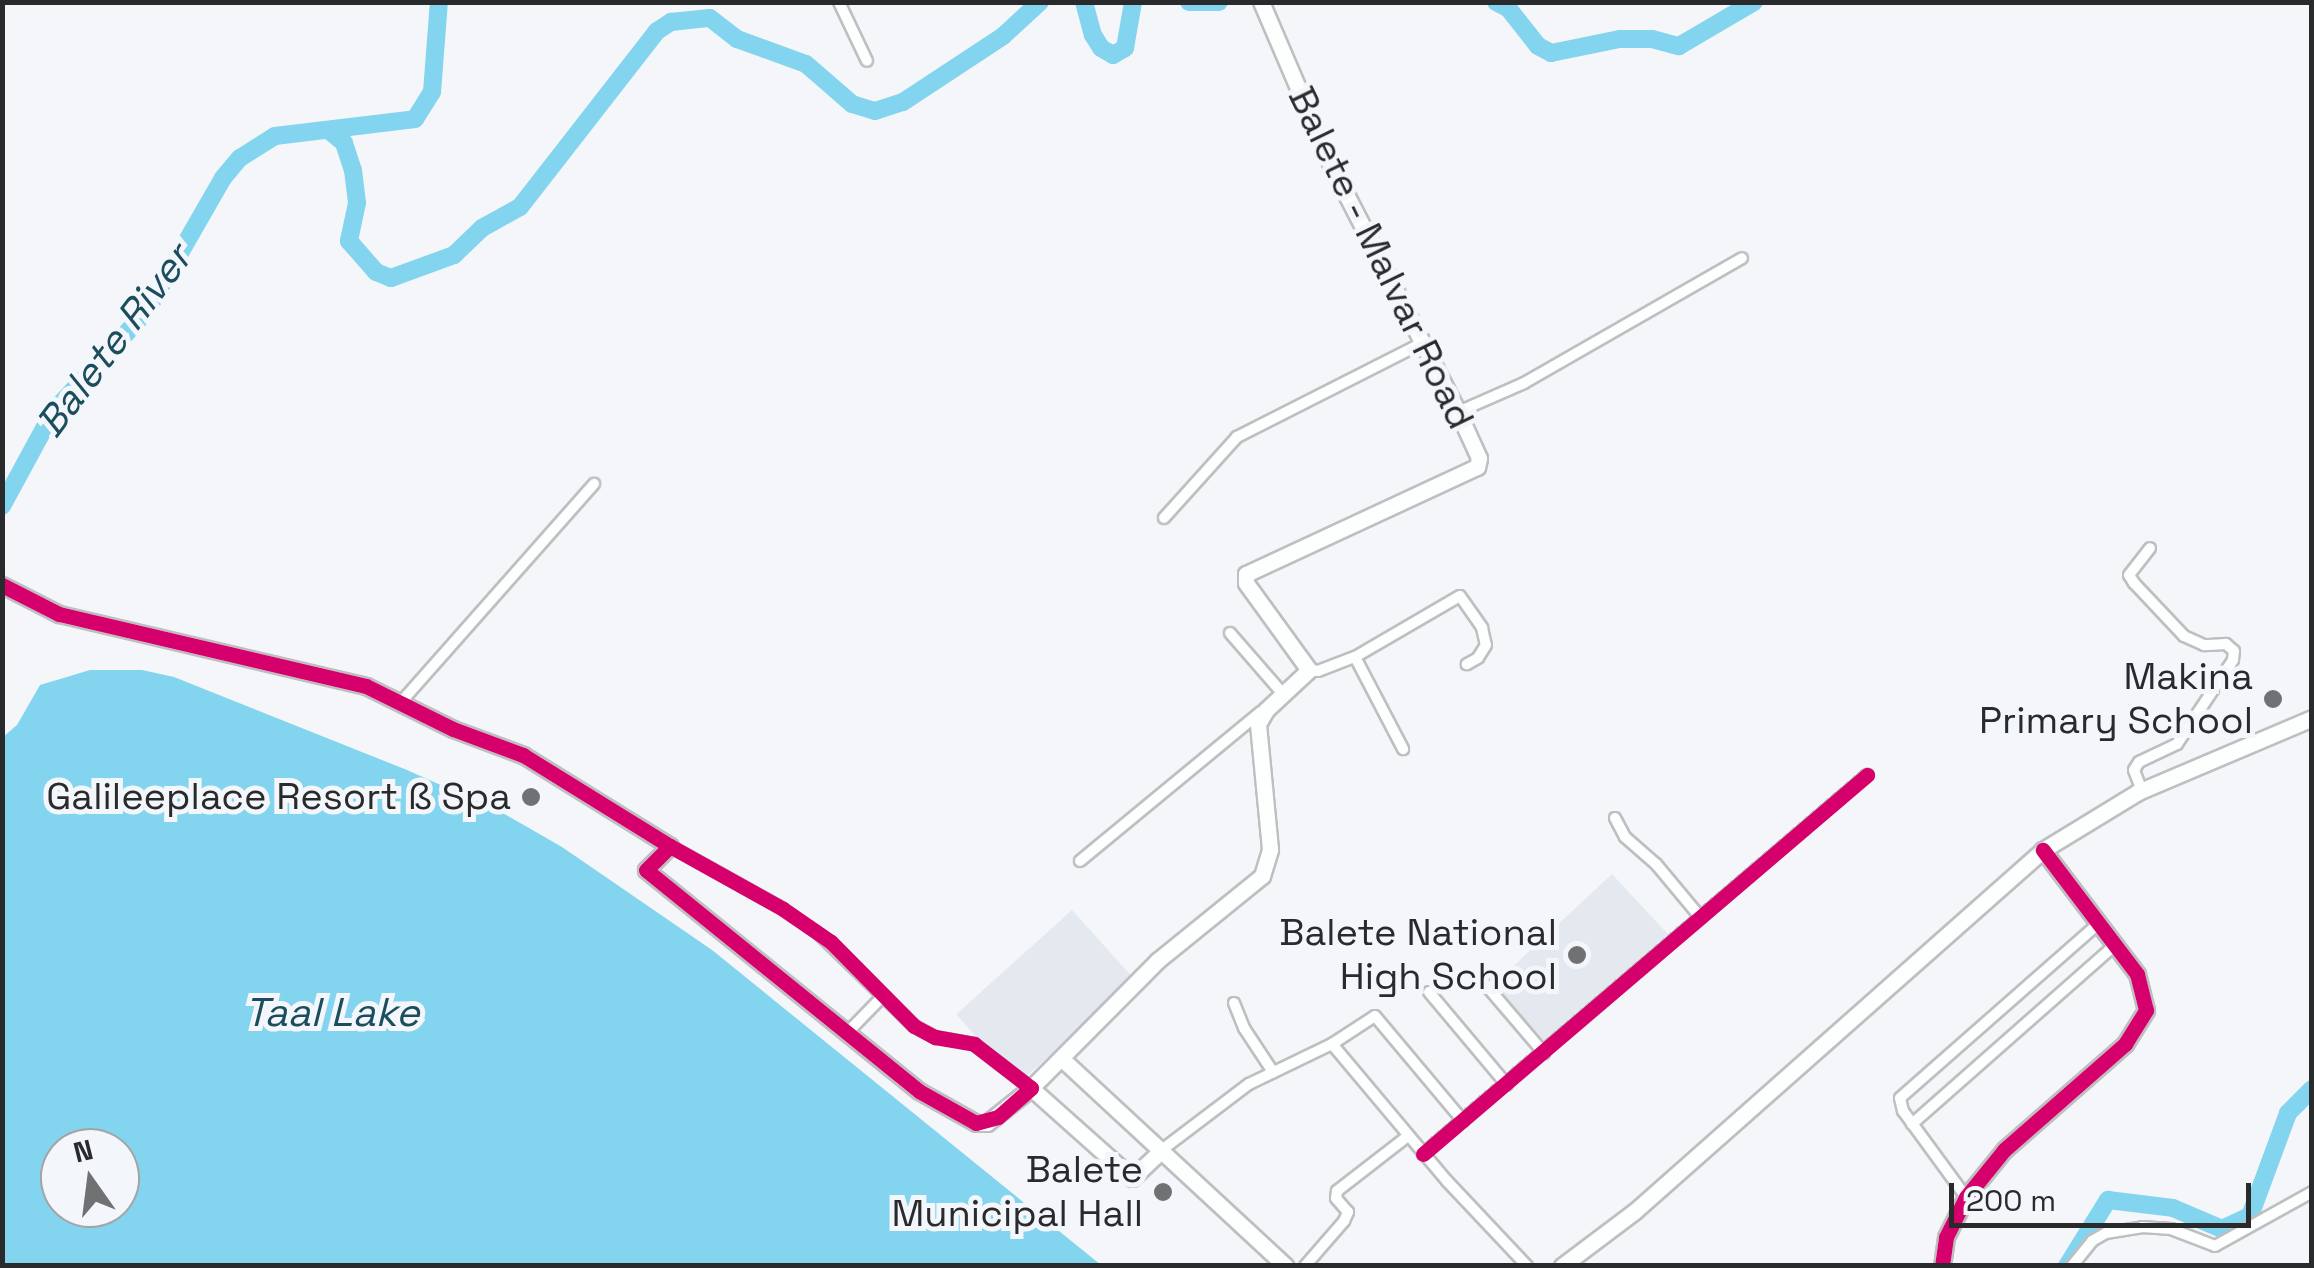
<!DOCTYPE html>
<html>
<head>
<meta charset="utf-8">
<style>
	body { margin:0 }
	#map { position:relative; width:2314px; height:1268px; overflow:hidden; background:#f4f6f9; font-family:"Space Grotesk",sans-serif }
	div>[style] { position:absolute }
	.built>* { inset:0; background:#e4e9f0; transform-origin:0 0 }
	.water>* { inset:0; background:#83d4ee }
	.river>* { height:18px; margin:-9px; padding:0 9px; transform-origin:9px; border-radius:9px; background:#83d4ee }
	.street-tunnel>* { height:10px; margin-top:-5px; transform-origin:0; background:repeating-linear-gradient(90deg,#cbcdd0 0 10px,transparent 0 15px) }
	.roads { filter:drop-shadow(2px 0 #bebfc1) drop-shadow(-2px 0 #bebfc1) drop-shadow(0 2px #bebfc1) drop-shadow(0 -2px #bebfc1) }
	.street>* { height:10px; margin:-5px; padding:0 5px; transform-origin:5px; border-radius:5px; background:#fdfefe }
	.secondary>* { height:15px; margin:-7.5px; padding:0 7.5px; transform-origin:7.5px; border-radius:7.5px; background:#fdfefe }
	.cycleway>* { height:15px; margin:-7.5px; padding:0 7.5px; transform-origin:7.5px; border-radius:7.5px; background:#d6006c }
	.dots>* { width:28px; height:28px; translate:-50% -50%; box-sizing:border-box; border:5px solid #f3f6fa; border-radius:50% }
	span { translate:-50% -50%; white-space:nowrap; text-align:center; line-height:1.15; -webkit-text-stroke:10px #f3f6fa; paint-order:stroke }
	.street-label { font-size:38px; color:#292a2b }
	.poi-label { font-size:38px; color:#292a2b }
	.right { translate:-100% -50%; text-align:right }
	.water-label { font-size:40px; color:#1c4d5c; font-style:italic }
	.frame { position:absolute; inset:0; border:5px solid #292a2b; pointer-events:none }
	.north { position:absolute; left:40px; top:1128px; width:100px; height:100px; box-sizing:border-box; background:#f3f6fa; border:2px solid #a2a4a7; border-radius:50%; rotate:346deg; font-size:28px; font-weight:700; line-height:40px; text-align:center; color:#292a2b }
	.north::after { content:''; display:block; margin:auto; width:35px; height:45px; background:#707173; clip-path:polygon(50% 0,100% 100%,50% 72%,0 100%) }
	.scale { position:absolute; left:1949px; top:1183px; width:302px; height:45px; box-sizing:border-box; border:5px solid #292a2b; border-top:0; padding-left:12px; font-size:30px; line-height:35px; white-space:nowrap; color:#292a2b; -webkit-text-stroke:8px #f3f6fa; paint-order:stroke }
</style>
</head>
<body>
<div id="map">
	<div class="built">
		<i style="left:1612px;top:874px;width:86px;height:163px;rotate:47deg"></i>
		<i style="left:1072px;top:910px;width:93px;height:156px;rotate:48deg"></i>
	</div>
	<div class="water">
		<i style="clip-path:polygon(evenodd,90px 670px,142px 670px,174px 677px,407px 770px,501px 812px,562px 847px,712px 950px,1101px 1265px,3px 1265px,3px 737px,17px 725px,40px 685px,90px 670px,60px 1148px,120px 1148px,120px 1208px,60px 1208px,60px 1148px)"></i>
	</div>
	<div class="river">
		<i style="left:1084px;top:2px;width:34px;rotate:75deg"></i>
		<i style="left:1093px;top:35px;width:15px;rotate:58deg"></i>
		<i style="left:1101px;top:48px;width:14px;rotate:30deg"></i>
		<i style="left:1113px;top:55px;width:14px;rotate:-30deg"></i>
		<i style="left:1125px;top:48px;width:47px;rotate:-80.1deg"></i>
		<i style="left:1189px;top:2px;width:30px"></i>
		<i style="left:1496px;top:2px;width:13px;rotate:27deg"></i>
		<i style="left:1508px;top:8px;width:48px;rotate:51.7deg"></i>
		<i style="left:1538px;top:46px;width:15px;rotate:28deg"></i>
		<i style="left:1551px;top:53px;width:70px;rotate:-11.5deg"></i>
		<i style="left:1620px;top:39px;width:32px"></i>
		<i style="left:1652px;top:39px;width:28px;rotate:15deg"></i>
		<i style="left:1679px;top:46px;width:87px;rotate:-30.4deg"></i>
		<i style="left:331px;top:132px;width:17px;rotate:40deg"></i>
		<i style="left:344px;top:143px;width:28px;rotate:72deg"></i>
		<i style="left:353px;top:170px;width:33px;rotate:83deg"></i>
		<i style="left:357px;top:203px;width:39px;rotate:102deg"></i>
		<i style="left:349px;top:241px;width:41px;rotate:48.9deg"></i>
		<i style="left:376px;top:272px;width:16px;rotate:22deg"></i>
		<i style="left:391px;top:278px;width:67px;rotate:-20.1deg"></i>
		<i style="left:454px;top:255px;width:39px;rotate:-44deg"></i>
		<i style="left:482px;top:228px;width:43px;rotate:-28.9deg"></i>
		<i style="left:520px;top:207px;width:223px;rotate:-52.1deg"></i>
		<i style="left:657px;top:31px;width:17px;rotate:-33deg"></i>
		<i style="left:671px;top:22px;width:39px;rotate:-6deg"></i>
		<i style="left:710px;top:18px;width:34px;rotate:38deg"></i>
		<i style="left:737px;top:39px;width:73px;rotate:19.9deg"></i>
		<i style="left:806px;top:64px;width:61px;rotate:41deg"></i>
		<i style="left:852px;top:104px;width:24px;rotate:17deg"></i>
		<i style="left:875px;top:111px;width:29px;rotate:-18deg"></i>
		<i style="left:903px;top:102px;width:120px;rotate:-33.4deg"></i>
		<i style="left:1003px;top:36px;width:50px;rotate:-42.6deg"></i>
		<i style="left:2px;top:506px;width:107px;rotate:-61.5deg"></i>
		<i style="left:53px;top:412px;width:137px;rotate:-47.1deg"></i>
		<i style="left:146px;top:312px;width:155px;rotate:-60.1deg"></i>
		<i style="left:223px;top:178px;width:26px;rotate:-50deg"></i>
		<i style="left:240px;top:158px;width:41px;rotate:-32.2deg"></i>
		<i style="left:275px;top:136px;width:141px;rotate:-6.9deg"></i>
		<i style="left:415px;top:119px;width:32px;rotate:-58deg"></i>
		<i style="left:432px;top:92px;width:90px;rotate:-85.6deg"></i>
		<i style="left:2067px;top:1266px;width:78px;rotate:-58.2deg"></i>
		<i style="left:2108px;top:1200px;width:65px;rotate:7deg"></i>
		<i style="left:2173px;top:1208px;width:53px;rotate:23.2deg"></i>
		<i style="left:2222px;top:1229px;width:31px;rotate:-25deg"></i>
		<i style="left:2250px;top:1216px;width:110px;rotate:-69.7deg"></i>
		<i style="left:2288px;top:1113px;width:34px;rotate:-45deg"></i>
	</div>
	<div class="street-tunnel">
		<i style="left:783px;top:909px;width:45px;rotate:35.1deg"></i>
	</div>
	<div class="roads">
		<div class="street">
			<i style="left:839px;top:2px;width:65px;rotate:64.6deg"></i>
			<i style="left:1458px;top:412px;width:72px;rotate:-23.7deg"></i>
			<i style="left:1524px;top:383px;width:251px;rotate:-29.8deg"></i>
			<i style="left:1164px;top:518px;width:109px;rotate:-48deg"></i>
			<i style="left:1237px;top:437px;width:210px;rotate:-26.9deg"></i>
			<i style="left:1230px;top:633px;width:81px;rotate:49deg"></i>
			<i style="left:1355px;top:657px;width:121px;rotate:-30.2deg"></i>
			<i style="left:1460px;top:596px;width:39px;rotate:55deg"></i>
			<i style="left:1482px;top:628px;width:17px;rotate:77deg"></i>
			<i style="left:1486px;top:645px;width:15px;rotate:122deg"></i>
			<i style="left:1478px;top:658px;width:13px;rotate:151deg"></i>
			<i style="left:1309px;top:670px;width:9px;rotate:6deg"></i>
			<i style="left:1318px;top:671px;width:40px;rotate:-21deg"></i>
			<i style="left:1355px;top:657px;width:104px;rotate:62.4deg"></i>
			<i style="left:402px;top:701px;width:290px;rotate:-48.5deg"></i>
			<i style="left:2142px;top:791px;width:22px;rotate:-111deg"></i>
			<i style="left:2134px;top:770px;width:9px;rotate:-58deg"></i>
			<i style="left:2139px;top:762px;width:42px;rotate:-25.3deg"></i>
			<i style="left:2177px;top:744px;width:101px;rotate:-56.3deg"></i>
			<i style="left:2233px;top:660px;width:9px;rotate:-84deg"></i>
			<i style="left:2234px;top:651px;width:11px;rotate:-139deg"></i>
			<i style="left:2226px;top:644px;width:22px;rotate:177deg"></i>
			<i style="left:2204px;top:645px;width:22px;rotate:-156deg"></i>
			<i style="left:2184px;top:636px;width:73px;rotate:-133.3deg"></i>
			<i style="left:2134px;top:583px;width:9px;rotate:-122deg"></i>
			<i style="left:2129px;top:575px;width:34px;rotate:-52deg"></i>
			<i style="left:1615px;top:818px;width:21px;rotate:62deg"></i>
			<i style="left:1625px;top:837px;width:41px;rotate:41.1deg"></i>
			<i style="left:1656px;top:864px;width:70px;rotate:50.2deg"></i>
			<i style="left:670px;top:846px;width:129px;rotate:29.1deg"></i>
			<i style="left:1080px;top:861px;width:234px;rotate:-39.5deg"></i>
			<i style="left:820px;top:935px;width:131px;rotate:44.1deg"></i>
			<i style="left:914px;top:1026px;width:24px;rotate:28deg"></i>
			<i style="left:935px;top:1037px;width:40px;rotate:10deg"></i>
			<i style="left:974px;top:1044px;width:72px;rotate:37.7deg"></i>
			<i style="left:1485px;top:984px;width:91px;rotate:49.5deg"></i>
			<i style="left:1429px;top:992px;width:121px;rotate:50deg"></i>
			<i style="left:1234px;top:1003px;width:27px;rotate:68deg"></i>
			<i style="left:1244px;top:1028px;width:53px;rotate:56.6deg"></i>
			<i style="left:847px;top:1033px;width:52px;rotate:-45.8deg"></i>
			<i style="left:1332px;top:1044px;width:179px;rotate:50deg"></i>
			<i style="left:1447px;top:1181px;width:117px;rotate:46.7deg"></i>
			<i style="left:1912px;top:1124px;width:268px;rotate:-41.4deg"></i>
			<i style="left:1163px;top:1149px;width:108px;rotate:-37.1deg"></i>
			<i style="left:1249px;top:1084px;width:92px;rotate:-25.7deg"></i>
			<i style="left:1332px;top:1044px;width:51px;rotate:-33.1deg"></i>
			<i style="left:1375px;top:1016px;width:137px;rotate:50deg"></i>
			<i style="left:1423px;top:1154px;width:584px;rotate:-40.48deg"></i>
			<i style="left:1966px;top:1197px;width:107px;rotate:-126.2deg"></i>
			<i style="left:1903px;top:1111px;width:13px;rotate:-103deg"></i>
			<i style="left:1900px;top:1098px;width:262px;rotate:-41.3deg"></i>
			<i style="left:1305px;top:1266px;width:60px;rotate:-49.1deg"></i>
			<i style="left:1344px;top:1221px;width:10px;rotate:-66deg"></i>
			<i style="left:1348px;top:1212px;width:18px;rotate:-131deg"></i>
			<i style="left:1336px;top:1198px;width:7px;rotate:-82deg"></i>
			<i style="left:1337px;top:1191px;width:90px;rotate:-37.8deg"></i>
			<i style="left:2072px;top:1266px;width:32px;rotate:-51deg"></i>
			<i style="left:2092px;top:1241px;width:16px;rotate:-30deg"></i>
			<i style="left:2106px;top:1233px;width:36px;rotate:-9deg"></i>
			<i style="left:2142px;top:1227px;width:29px;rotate:4deg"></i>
			<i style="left:2171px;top:1229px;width:47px;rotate:21.1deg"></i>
			<i style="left:2215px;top:1246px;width:111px;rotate:-29.1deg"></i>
		</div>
		<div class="secondary">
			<i style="left:2px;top:585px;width:64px;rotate:27deg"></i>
			<i style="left:59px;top:614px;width:315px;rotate:13.2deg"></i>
			<i style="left:366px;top:686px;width:97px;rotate:26.3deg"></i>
			<i style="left:453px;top:729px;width:75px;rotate:20.4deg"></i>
			<i style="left:523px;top:755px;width:173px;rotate:31.8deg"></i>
			<i style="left:670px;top:846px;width:34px;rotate:135deg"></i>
			<i style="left:646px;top:870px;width:351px;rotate:39deg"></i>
			<i style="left:919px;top:1091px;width:65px;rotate:29.3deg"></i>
			<i style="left:976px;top:1123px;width:11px"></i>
			<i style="left:987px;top:1123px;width:56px;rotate:-38.5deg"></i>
			<i style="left:1031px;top:1088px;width:179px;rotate:-45.2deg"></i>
			<i style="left:1157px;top:961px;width:135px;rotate:-39deg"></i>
			<i style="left:1262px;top:876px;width:28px;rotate:-73deg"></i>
			<i style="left:1270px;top:849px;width:126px;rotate:-95.5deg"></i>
			<i style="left:1258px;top:724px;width:16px;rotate:-60deg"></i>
			<i style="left:1266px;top:710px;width:59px;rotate:-42.9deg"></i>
			<i style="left:1309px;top:670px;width:107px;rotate:-125.9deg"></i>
			<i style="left:1246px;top:583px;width:9px;rotate:-90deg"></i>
			<i style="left:1246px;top:574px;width:255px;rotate:-24.9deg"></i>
			<i style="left:1477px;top:467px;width:9px;rotate:-77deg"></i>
			<i style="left:1479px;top:458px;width:51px;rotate:-114.5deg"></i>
			<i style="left:1458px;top:412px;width:278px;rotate:-117.2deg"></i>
			<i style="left:1331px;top:165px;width:177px;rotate:-113.2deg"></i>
			<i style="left:1061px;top:1058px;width:306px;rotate:42.8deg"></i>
			<i style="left:1031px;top:1088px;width:135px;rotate:41.7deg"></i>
			<i style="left:1132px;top:1178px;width:42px;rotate:-43.1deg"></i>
			<i style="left:1562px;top:1266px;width:91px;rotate:-37deg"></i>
			<i style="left:1635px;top:1211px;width:545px;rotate:-41.5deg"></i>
			<i style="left:2043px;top:850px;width:111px;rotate:-31.4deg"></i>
			<i style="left:2138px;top:792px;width:189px;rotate:-23deg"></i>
			<i style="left:1942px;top:1266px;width:29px;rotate:-82deg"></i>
			<i style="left:1946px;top:1237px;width:45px;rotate:-63.4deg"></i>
			<i style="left:1966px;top:1197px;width:60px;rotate:-51deg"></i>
			<i style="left:2004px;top:1150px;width:161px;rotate:-41.2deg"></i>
			<i style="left:2125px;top:1044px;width:40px;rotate:-58deg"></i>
			<i style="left:2146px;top:1010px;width:37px;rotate:-104deg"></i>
			<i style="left:2137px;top:974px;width:156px;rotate:-127.2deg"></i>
		</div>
	</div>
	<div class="cycleway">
		<i style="left:2px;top:585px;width:64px;rotate:27deg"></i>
		<i style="left:59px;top:614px;width:315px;rotate:13.2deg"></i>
		<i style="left:366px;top:686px;width:97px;rotate:26.3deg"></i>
		<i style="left:453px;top:729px;width:75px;rotate:20.4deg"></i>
		<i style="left:523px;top:755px;width:173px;rotate:31.8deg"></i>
		<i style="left:670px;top:846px;width:129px;rotate:29.1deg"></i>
		<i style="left:783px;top:909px;width:58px;rotate:34.5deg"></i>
		<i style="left:831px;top:942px;width:118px;rotate:45.3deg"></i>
		<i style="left:914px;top:1026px;width:24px;rotate:28deg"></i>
		<i style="left:935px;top:1037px;width:40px;rotate:10deg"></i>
		<i style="left:974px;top:1044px;width:72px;rotate:37.7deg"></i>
		<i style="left:1031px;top:1088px;width:44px;rotate:138.7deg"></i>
		<i style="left:998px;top:1117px;width:23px;rotate:165deg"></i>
		<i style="left:976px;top:1123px;width:65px;rotate:-150.7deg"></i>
		<i style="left:919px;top:1091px;width:351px;rotate:-141deg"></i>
		<i style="left:646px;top:870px;width:34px;rotate:-45deg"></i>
		<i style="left:1423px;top:1154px;width:584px;rotate:-40.48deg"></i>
		<i style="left:1942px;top:1266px;width:29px;rotate:-82deg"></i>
		<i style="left:1946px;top:1237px;width:45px;rotate:-63.4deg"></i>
		<i style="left:1966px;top:1197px;width:60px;rotate:-51deg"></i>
		<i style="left:2004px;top:1150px;width:161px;rotate:-41.2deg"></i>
		<i style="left:2125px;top:1044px;width:40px;rotate:-58deg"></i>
		<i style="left:2146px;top:1010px;width:37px;rotate:-104deg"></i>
		<i style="left:2137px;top:974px;width:156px;rotate:-127.2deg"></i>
	</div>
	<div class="dots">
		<i style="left:2273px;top:699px;background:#707173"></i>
		<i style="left:531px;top:797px;background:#707173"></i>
		<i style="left:1577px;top:955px;background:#707173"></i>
		<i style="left:1163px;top:1192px;background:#707173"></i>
	</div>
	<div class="street-label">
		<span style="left:1381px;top:258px;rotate:64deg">Balete - Malvar Road</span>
	</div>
	<div class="poi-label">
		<span class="right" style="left:2253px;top:699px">Makina<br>Primary School</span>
		<span class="right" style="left:511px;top:797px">Galileeplace Resort ß Spa</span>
		<span class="right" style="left:1557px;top:955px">Balete National<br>High School</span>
		<span class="right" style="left:1143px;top:1192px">Balete<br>Municipal Hall</span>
	</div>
	<div class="water-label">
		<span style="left:114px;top:341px;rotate:-53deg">Balete River</span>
		<span style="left:332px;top:1013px">Taal Lake</span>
	</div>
	<div class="frame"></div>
	<div class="north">N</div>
	<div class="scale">200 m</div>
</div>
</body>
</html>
